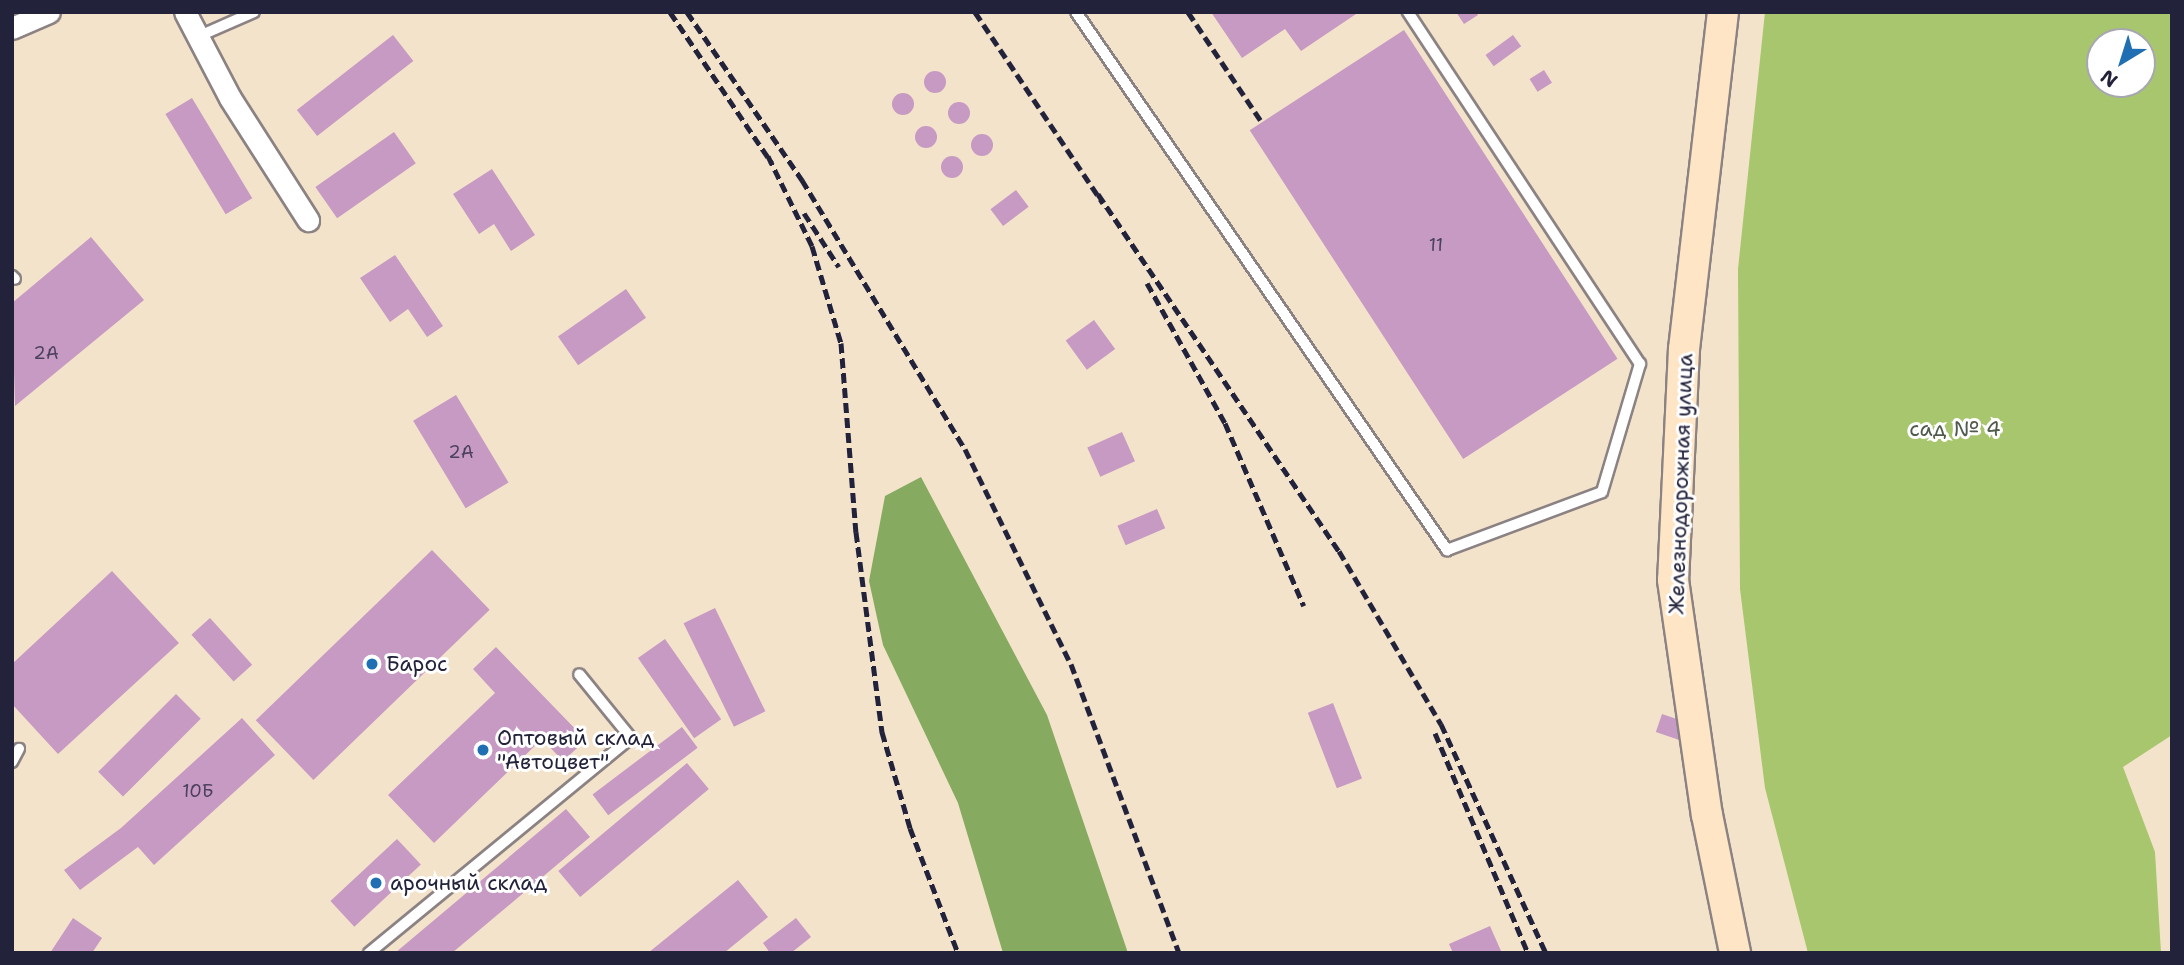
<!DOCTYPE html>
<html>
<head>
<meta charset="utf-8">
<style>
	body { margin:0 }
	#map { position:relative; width:2184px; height:965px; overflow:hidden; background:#f4e3cb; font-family:"Shantell Sans",sans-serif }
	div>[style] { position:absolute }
	.green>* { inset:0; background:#a8c66d }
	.forest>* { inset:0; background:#86ab60 }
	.building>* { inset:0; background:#c69ac3; transform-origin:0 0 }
	.round { border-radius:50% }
	.roads { filter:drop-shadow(2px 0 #8b8283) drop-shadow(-2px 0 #8b8283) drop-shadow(0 2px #8b8283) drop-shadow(0 -2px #8b8283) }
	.lane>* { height:10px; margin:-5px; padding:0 5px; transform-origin:5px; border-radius:5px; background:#fff }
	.street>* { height:21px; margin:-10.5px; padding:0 10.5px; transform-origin:10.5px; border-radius:10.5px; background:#fff }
	.secondary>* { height:30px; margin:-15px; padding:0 15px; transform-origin:15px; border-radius:15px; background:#fde5c5 }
	.rail>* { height:5px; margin-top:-2.5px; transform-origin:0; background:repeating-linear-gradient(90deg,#22223b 0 10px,transparent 0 15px) }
	.dots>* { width:19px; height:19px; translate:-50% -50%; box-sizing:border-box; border:4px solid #fff; border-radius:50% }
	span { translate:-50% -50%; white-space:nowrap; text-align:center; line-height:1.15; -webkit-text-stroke:6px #fff; paint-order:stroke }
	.number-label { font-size:18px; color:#4b405d }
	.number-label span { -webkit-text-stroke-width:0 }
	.park-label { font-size:21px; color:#515b4c }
	.street-label { font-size:21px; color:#22223b }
	.poi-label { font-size:21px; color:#22223b }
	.left { translate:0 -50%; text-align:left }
	.frame { position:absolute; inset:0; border:14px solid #22223b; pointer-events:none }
	.north { position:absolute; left:2086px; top:28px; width:70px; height:70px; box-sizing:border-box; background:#fff; border:2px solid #a7a7b1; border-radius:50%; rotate:218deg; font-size:19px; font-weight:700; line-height:28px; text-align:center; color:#22223b }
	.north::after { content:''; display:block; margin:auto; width:24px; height:32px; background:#1f6fb2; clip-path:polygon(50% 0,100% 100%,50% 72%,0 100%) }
</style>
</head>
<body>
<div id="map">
	<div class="green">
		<i style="clip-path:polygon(evenodd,1765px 12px,2172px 12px,2172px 735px,2123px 767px,2155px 852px,2161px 953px,1808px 953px,1765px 788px,1740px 589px,1738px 269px,1765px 12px,2100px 42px,2142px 42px,2142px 84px,2100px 84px,2100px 42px)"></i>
	</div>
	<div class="forest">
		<i style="clip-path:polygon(921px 477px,1047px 715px,1128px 953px,1003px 953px,958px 803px,883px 645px,869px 581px,885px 496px)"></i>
	</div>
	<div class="building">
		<i style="clip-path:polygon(1211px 12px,1359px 12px,1301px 51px,1285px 29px,1242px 58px)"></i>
		<i style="clip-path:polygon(1456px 12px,1476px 12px,1478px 15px,1464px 24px)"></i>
		<i style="left:1404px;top:30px;width:392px;height:184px;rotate:57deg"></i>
		<i style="left:393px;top:35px;width:33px;height:122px;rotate:52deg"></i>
		<i style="left:1513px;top:35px;width:14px;height:34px;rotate:54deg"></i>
		<i style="left:1544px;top:70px;width:15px;height:17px;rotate:58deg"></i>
		<i class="round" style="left:924px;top:71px;width:22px;height:22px"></i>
		<i class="round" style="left:892px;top:93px;width:22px;height:22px"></i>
		<i style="left:192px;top:98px;width:117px;height:31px;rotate:59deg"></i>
		<i class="round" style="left:948px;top:102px;width:22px;height:22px"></i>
		<i class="round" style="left:915px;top:126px;width:22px;height:22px"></i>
		<i style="left:394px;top:132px;width:38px;height:96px;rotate:55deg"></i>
		<i class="round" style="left:971px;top:134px;width:22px;height:22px"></i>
		<i class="round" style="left:941px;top:156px;width:22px;height:22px"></i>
		<i style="clip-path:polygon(492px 169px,535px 235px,511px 251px,494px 224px,479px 234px,453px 194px)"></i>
		<i style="left:1016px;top:190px;width:21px;height:32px;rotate:53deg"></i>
		<i style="clip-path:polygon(91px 237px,144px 300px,15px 406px,12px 303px)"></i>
		<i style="clip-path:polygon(395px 255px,443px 326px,427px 337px,408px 309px,390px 322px,360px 278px)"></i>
		<i style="left:626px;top:289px;width:35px;height:83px;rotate:55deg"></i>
		<i style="left:1094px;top:320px;width:36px;height:35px;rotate:54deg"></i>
		<i style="left:456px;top:395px;width:102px;height:50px;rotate:59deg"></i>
		<i style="left:1122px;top:432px;width:32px;height:38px;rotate:66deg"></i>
		<i style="left:1157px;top:509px;width:21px;height:43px;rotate:67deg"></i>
		<i style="left:432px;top:550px;width:83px;height:245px;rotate:46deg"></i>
		<i style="clip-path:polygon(112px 571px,179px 643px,58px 754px,12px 704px,12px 664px)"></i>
		<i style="left:715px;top:608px;width:115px;height:35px;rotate:64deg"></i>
		<i style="left:210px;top:618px;width:63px;height:25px;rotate:48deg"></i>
		<i style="left:665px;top:639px;width:98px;height:33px;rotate:55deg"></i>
		<i style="clip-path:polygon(496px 647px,586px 740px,563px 761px,542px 739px,434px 843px,388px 795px,495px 693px,473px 669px)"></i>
		<i style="left:176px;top:694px;width:35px;height:110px;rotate:45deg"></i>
		<i style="left:1333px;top:703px;width:81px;height:27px;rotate:69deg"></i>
		<i style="left:1662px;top:714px;width:24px;height:19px;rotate:19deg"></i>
		<i style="clip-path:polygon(242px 718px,275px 755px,154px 865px,138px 847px,80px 890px,64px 870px,121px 828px)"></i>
		<i style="left:682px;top:727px;width:26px;height:112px;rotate:53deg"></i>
		<i style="left:687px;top:763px;width:34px;height:168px;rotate:50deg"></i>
		<i style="clip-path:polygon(566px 809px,590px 837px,452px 953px,395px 953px)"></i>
		<i style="left:397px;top:839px;width:35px;height:91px;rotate:47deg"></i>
		<i style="clip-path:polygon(738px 880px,768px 917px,724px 953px,648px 953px)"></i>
		<i style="clip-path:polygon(73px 918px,102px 938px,92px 953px,50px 953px)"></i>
		<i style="clip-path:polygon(796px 918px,811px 937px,791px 953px,770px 953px,763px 943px)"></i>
		<i style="clip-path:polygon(1490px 926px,1501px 951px,1453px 953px,1449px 944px)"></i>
	</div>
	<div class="roads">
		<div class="lane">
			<i style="left:1076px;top:12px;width:654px;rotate:55.41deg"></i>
			<i style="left:1447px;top:550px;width:165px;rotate:-20.5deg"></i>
			<i style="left:1602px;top:492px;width:134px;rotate:-73.5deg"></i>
			<i style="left:1640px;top:364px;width:422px;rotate:-123.4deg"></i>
			<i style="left:197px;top:37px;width:62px;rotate:-23.7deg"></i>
			<i style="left:12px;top:276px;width:4px;rotate:45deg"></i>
			<i style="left:12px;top:762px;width:15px;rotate:-62deg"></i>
			<i style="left:369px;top:953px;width:339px;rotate:-39.4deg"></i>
			<i style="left:631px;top:738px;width:82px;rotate:-129.1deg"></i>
		</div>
		<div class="street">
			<i style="left:185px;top:12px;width:97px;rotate:62.4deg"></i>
			<i style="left:230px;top:98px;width:145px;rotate:57.4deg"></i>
			<i style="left:12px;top:28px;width:40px;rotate:-23.4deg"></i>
		</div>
		<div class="secondary">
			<i style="left:1723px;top:12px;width:339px;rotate:96.6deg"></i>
			<i style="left:1684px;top:349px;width:231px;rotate:92.7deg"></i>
			<i style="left:1673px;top:580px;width:237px;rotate:81.8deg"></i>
			<i style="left:1707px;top:815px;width:141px;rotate:78.5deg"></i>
		</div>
	</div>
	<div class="rail">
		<i style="left:670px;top:12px;width:182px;rotate:56deg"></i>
		<i style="left:687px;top:12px;width:204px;rotate:55.6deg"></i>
		<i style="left:802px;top:180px;width:315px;rotate:58.8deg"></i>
		<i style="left:965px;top:449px;width:240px;rotate:63.8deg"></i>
		<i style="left:1071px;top:664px;width:309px;rotate:69.5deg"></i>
		<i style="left:975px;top:12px;width:230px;rotate:56.2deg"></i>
		<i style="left:1188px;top:12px;width:135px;rotate:56.2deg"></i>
		<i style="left:768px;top:156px;width:100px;rotate:63.9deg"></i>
		<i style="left:812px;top:246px;width:101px;rotate:73.4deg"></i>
		<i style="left:841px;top:343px;width:190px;rotate:85.5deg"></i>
		<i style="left:856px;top:532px;width:202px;rotate:82.6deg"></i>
		<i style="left:882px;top:732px;width:100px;rotate:73.7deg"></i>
		<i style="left:910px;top:828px;width:134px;rotate:69deg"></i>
		<i style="left:1098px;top:194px;width:431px;rotate:56deg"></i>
		<i style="left:1339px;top:551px;width:201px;rotate:59.5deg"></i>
		<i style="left:1441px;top:724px;width:252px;rotate:65.4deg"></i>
		<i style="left:804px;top:213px;width:64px;rotate:57.1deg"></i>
		<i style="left:1147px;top:283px;width:160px;rotate:60.9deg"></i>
		<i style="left:1225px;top:423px;width:199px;rotate:66.7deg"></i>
		<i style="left:1435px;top:733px;width:239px;rotate:67.1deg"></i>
	</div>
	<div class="dots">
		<i style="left:372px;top:664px;background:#1f6fb2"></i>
		<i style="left:483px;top:750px;background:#1f6fb2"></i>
		<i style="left:376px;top:883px;background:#1f6fb2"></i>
	</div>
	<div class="number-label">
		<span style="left:1436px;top:245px">11</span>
		<span style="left:46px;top:353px">2А</span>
		<span style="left:461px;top:452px">2А</span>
		<span style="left:198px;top:791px">10Б</span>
	</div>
	<div class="park-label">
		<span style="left:1955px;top:429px">сад № 4</span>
	</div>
	<div class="street-label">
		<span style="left:1681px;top:484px;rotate:-88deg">Железнодорожная улица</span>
	</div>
	<div class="poi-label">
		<span class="left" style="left:386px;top:664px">Барос</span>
		<span class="left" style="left:497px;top:750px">Оптовый склад<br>"Автоцвет"</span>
		<span class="left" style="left:390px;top:883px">арочный склад</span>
	</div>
	<div class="frame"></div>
	<div class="north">N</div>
</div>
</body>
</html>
